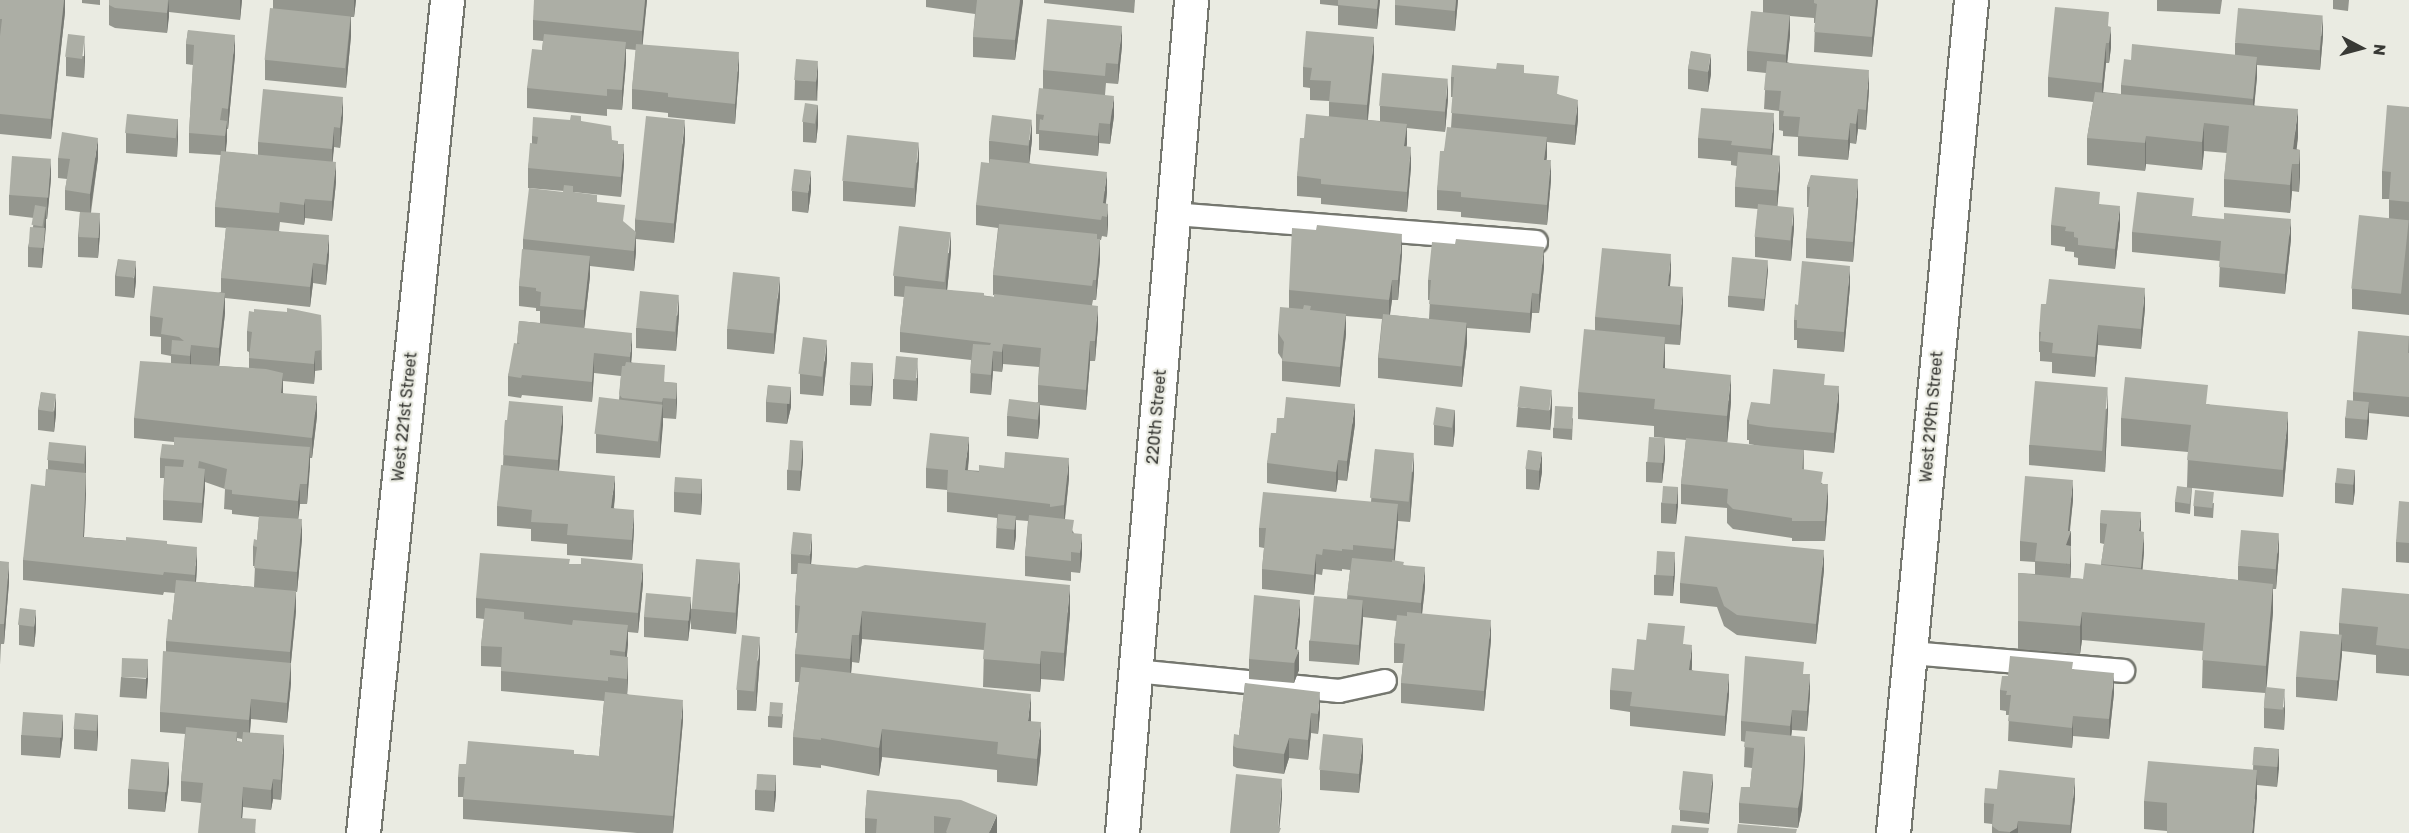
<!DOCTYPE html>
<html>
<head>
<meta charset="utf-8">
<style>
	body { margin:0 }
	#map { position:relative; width:2409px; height:833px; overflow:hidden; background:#eaebe2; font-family:Rubik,sans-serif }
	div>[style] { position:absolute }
	.roads { filter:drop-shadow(2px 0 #75776f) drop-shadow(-2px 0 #75776f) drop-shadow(0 2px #75776f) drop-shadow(0 -2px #75776f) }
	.service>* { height:22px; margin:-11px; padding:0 11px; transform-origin:11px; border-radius:11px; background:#fff }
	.minor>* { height:33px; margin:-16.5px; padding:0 16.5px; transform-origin:16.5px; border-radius:16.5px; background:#fff }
	.wall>* { inset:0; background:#94968e; transform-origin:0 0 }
	.shaded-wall>* { inset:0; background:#787a74 }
	.building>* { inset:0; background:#acaea5; transform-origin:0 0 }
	span { translate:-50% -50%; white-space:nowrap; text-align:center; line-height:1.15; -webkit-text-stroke:4.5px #eaebe2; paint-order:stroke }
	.street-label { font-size:16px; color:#383935 }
	.north { position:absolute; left:2331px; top:18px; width:60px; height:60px; -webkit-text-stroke:4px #eaebe2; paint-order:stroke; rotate:96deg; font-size:16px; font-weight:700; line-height:24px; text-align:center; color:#383935 }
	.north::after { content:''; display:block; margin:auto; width:21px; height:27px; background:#383935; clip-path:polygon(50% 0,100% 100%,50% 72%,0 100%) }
</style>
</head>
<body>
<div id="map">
	<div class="roads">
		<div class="service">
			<i style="left:1173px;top:214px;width:364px;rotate:4.4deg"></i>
			<i style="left:1910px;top:653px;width:214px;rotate:4.8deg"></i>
			<i style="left:1135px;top:671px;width:205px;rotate:5.6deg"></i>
			<i style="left:1339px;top:691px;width:47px;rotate:-12.3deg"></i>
		</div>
		<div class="minor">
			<i style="left:363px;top:833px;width:837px;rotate:-84.24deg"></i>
			<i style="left:1122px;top:833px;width:836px;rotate:-85.26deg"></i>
			<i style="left:1893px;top:833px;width:837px;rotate:-84.65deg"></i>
		</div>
	</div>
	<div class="wall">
		<i style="clip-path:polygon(0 0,65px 0,65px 12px,51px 139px,0 134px)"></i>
		<i style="clip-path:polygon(82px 0,100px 0,100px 5px,82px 3px)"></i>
		<i style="clip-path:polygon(109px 0,242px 0,240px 20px,169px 12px,167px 33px,115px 28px,109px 25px)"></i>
		<i style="clip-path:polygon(273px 0,356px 0,354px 17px,351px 17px,351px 36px,346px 88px,265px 80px,265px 60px,273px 8px)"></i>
		<i style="clip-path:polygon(647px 0,642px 45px,739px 72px,735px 124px,668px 117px,668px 113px,632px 109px,632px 89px,636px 50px,626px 49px,626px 62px,622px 110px,607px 109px,607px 116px,527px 108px,527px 88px,542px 50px,543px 41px,533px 40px,533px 20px)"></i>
		<i style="clip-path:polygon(926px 0,1023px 0,1015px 60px,973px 57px,973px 37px,975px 14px,926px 7px)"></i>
		<i style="clip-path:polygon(1044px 0,1135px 0,1134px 13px,1044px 3px)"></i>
		<i style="clip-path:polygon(1320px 0,1380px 0,1377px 29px,1338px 25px,1338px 6px,1320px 4px)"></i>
		<i style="clip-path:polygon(1395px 0,1458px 0,1455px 31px,1395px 25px)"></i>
		<i style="clip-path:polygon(1763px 0,1878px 0,1872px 57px,1814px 52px,1815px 23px,1814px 23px,1814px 18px,1790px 16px,1790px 35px,1787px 62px,1869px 90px,1866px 130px,1858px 129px,1856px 144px,1850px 143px,1848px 160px,1798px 156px,1798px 137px,1783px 136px,1783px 131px,1779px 130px,1779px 111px,1764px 109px,1766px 73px,1747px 71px,1747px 51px,1763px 12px)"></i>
		<i style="clip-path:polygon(2157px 0,2222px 0,2220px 14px,2157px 11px)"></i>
		<i style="clip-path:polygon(2333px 0,2349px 0,2348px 11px,2333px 9px)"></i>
		<i style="clip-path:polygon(2109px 27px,2111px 47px,2109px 63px,2106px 63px,2103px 92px,2121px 94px,2121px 85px,2131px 60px,2235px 55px,2235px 43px,2323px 36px,2320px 70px,2257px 65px,2257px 77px,2254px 105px,2298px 137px,2296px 149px,2300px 150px,2299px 192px,2292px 191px,2290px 213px,2224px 207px,2224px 179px,2227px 153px,2204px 151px,2202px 170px,2146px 164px,2145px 171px,2087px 165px,2087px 138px,2093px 102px,2048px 97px,2048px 77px)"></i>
		<i style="clip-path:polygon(evenodd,188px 30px,235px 55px,228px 129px,227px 129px,226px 152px,258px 155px,258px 142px,343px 117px,340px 148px,334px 147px,332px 162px,336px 182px,332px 221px,305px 218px,304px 225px,280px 222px,279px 231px,329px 255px,326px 285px,313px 283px,310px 307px,225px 298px,225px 313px,219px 366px,249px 368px,249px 352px,247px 351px,247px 331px,321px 315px,322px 370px,315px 371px,314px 384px,283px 381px,283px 393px,317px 416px,312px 458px,310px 458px,307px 504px,300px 504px,298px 519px,302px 539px,297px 592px,296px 592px,296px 611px,291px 663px,291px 683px,287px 723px,251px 719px,250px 733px,284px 755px,281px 800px,273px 799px,271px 810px,243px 807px,242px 818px,256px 833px,201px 803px,181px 801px,181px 781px,185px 734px,160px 732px,160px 712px,166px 651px,166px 641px,172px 620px,175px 593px,164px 592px,163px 595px,23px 580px,23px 560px,45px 486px,48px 469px,48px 460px,86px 446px,86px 493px,84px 537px,167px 544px,197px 567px,196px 582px,254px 587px,255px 566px,253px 566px,253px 546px,257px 540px,259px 517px,232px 514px,232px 510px,224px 509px,225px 489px,205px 482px,202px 523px,163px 520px,163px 500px,164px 478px,160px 478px,160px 458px,174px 445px,174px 442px,134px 438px,134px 418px,171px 363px,171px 356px,161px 354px,161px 337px,150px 336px,150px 316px,221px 292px,221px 278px,226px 228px,215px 227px,215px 207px,221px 155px,189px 153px,189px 133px,193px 65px,186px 64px,186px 44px,188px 30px,237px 738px,242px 739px,242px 742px,237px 741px,237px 738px)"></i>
		<i style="clip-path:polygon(1122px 46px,1118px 84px,1106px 83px,1105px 95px,1114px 116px,1110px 144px,1099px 143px,1098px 156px,1039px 150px,1039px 134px,1036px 134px,1036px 114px,1043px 89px,1043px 70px)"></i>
		<i style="clip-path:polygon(1691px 51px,1711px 74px,1708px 92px,1688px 89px,1688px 69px)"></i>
		<i style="clip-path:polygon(85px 56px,84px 78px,66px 76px,66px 57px)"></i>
		<i style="clip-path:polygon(1374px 57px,1368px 120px,1380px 121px,1380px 106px,1448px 99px,1445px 132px,1407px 128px,1406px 147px,1411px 167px,1407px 212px,1321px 204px,1321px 198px,1297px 196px,1297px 176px,1304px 138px,1329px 116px,1329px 101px,1310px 100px,1310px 88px,1303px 87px,1303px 67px)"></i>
		<i style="clip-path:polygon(1524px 73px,1559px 95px,1578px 120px,1575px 145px,1547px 142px,1546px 160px,1551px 180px,1547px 225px,1461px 217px,1461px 212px,1437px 210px,1437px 190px,1444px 151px,1451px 128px,1453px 97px,1451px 97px,1451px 77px)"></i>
		<i style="left:795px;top:80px;width:23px;height:20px;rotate:2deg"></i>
		<i style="clip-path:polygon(818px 105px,818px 125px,816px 143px,803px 142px,803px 122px)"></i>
		<i style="clip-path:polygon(2409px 107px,2409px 315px,2352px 309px,2352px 289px,2389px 218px,2389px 199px,2382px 199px,2382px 171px)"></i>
		<i style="clip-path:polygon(178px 119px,177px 157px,126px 153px,126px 133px)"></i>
		<i style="clip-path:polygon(581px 121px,618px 144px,624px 164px,621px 197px,573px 192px,597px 202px,635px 232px,635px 219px,685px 140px,674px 243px,636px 239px,636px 252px,634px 271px,590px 266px,590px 276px,584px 328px,632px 353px,631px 362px,665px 382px,677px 383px,676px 419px,663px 418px,660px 458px,596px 453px,596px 434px,619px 400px,621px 376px,594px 373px,592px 402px,522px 395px,521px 398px,508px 396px,508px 376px,517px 344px,519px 321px,540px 323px,540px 311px,536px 311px,536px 308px,519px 306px,519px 286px,523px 250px,523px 239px,564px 191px,528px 188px,528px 168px,532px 143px,532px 136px)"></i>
		<i style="clip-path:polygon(1774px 133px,1772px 155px,1780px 176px,1777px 206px,1794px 228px,1791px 261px,1755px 257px,1755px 237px,1758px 209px,1735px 207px,1735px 187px,1737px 166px,1731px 165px,1731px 161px,1698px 158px,1698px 138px)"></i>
		<i style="clip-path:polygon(1032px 140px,1029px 163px,1107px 192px,1106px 203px,1108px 224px,1107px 237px,1102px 236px,1101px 240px,1100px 240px,1100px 259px,1096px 300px,1093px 300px,1092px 305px,1098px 326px,1095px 361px,1090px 361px,1086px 410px,1040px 405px,1040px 422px,1038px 439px,1007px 436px,1007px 416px,1038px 402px,1038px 385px,1039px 367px,1003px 364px,1002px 372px,993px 371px,991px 395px,970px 393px,971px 360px,900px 352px,900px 332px,904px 297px,894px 296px,894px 276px,951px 252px,947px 290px,994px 297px,994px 295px,993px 295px,993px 275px,998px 228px,976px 225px,976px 205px,989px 163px,989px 141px)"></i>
		<i style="clip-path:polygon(58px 158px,98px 158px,91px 213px,100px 233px,98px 258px,78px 257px,78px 237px,80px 212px,65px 210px,65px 190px,67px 179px,58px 178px)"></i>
		<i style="clip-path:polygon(919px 162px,915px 207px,843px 201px,843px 181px)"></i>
		<i style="clip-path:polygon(1811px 175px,1858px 199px,1853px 262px,1806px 258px,1806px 238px,1809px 207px,1807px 207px,1807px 187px)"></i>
		<i style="clip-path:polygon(51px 179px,47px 219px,46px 219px,42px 268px,28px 267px,28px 247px,33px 227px,34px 218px,9px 215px,9px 195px)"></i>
		<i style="clip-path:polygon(792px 191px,811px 191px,808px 213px,792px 211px)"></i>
		<i style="clip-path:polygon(2100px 204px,2120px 226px,2115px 269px,2078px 265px,2078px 258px,2074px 257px,2074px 252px,2065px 251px,2065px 247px,2051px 245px,2051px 225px)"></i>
		<i style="clip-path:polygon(2194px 216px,2291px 239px,2285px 294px,2219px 287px,2220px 261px,2132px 252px,2132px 232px)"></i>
		<i style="clip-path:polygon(1402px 254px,1398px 300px,1392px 300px,1390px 315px,1429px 319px,1430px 300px,1428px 300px,1428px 280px,1544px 267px,1539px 313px,1532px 313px,1530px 333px,1467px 328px,1467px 343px,1462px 387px,1378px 378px,1378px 358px,1382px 319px,1346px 316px,1346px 334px,1340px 387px,1282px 381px,1282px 359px,1278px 353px,1278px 333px,1289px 308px,1289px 290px)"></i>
		<i style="clip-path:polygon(118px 259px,136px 281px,134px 298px,115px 296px,115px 276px)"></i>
		<i style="clip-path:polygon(1768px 270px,1764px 311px,1728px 307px,1728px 296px)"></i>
		<i style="clip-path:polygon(1671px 274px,1670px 286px,1683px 307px,1680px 345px,1665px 344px,1665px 368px,1731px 402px,1727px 443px,1760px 446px,1749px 444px,1749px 440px,1747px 440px,1747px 420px,1770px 404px,1825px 385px,1839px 406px,1834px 453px,1804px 450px,1804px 470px,1823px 484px,1828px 504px,1825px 541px,1792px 541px,1792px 538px,1733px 529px,1727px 523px,1727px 508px,1681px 504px,1681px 484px,1686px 440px,1654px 437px,1654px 426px,1578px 419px,1578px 392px,1595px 330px,1595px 317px)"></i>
		<i style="clip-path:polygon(1850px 286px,1844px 352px,1797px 348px,1797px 340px,1794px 340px,1794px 320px,1798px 305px)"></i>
		<i style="clip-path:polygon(780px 297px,774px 354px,727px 349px,727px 329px)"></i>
		<i style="clip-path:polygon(2145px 308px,2141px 349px,2098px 345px,2095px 377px,2052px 373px,2052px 362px,2040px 361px,2040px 352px,2039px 352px,2039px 332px)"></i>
		<i style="clip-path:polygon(679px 315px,676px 351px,636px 348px,636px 328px)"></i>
		<i style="clip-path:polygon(2409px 336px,2409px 417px,2369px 413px,2367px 440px,2345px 438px,2345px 418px,2353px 401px,2353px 392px)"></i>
		<i style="clip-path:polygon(827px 360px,823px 396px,800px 394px,800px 374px)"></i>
		<i style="clip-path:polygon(918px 378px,917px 401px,893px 399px,893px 379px)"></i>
		<i style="clip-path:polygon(873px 383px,871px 406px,850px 405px,850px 385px)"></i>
		<i style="clip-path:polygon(768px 385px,791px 407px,787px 424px,766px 422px,766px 402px)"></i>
		<i style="clip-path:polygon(41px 392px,56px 414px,54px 432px,38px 430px,38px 410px)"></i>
		<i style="clip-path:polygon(2208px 404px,2288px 440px,2283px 497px,2192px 488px,2190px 514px,2175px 512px,2175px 502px,2187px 487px,2188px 452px,2121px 446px,2121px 418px)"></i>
		<i style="left:1518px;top:407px;width:34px;height:20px;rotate:5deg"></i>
		<i style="clip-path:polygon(2108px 408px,2105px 472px,2029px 465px,2029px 445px)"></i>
		<i style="clip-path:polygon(1455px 410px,1455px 430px,1453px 447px,1434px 445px,1434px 425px)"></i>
		<i style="clip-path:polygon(1573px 418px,1572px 440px,1553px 438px,1553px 428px)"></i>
		<i style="clip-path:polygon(505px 420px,563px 426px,559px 471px,615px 496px,614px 508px,634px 530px,632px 560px,567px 555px,567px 544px,531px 541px,531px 529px,497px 526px,497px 506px,503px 466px)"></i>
		<i style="clip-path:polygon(1355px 424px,1347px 481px,1338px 480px,1336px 492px,1267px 483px,1267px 463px,1276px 433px)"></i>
		<i style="clip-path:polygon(1375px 449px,1414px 473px,1410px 522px,1398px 521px,1394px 561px,1404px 565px,1425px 587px,1422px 614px,1491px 640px,1484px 711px,1401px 703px,1401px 683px,1403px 663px,1394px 663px,1394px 643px,1397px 621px,1363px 617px,1359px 665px,1309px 661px,1309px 641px,1347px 599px,1350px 570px,1342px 569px,1342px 571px,1323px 569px,1322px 575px,1316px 574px,1314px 595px,1262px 589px,1262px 569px,1264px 548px,1259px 547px,1259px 528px,1371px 502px)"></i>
		<i style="clip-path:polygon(1528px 450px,1542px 472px,1539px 490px,1526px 489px,1526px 469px)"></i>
		<i style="clip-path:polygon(969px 457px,968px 470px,1069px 478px,1065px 519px,1074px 533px,1082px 554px,1080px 573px,1071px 572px,1071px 581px,1025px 576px,1025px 556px,1028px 521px,1016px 520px,1016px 536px,1014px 550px,996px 548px,997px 518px,947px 512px,947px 490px,926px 488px,926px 468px)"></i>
		<i style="clip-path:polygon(1665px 458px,1662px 483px,1646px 482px,1646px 462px)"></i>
		<i style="clip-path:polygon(803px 461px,800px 491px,787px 490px,787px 470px)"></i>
		<i style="clip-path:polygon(2355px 470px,2355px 490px,2353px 505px,2335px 503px,2335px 483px)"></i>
		<i style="clip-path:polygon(702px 479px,701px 515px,674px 512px,674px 492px)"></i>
		<i style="clip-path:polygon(1678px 487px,1676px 524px,1661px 523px,1661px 503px)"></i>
		<i style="clip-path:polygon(2073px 500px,2070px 531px,2071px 531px,2071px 566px,2070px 578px,2083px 579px,2101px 565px,2104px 544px,2100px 543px,2100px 523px,2101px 510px,2141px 531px,2144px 552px,2142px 570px,2238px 580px,2238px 566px,2279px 553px,2276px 589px,2273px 589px,2273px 612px,2266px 687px,2285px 709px,2284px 730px,2264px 728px,2264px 708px,2265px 693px,2202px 688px,2203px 651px,2082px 640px,2080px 654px,2018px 649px,2018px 573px,2035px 574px,2035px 562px,2020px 561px,2020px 541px)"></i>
		<i style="clip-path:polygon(2409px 502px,2409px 563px,2396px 562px,2396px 542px)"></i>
		<i style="clip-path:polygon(2214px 503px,2213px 518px,2194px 516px,2194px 506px)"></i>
		<i style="clip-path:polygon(791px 554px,812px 554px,811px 564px,1070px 613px,1064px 681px,1041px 679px,1040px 692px,983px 687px,984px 650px,862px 639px,859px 663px,852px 662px,851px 673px,1031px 721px,1041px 750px,1037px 786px,997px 782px,997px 770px,882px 757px,879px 776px,821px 765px,821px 768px,793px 765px,793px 737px,799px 682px,795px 682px,795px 654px,798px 633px,795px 633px,795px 605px,797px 574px,791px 574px)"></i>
		<i style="clip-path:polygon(0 561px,9px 582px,4px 644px,1px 644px,0 665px)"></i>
		<i style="clip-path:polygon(570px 564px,643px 584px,638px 633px,628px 632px,627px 657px,628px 677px,627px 694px,683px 720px,673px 833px,637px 833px,463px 819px,463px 797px,458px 797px,458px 777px,466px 764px,574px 754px,599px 756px,604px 701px,501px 691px,501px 667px,481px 666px,481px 646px,484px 619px,476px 618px,476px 598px)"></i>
		<i style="clip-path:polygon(1824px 570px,1816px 644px,1737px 635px,1724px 626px,1717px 607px,1680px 603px,1680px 583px)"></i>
		<i style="clip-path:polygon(1675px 572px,1673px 596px,1654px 595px,1654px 575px)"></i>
		<i style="clip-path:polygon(740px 583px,736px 634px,691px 629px,691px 609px)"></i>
		<i style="clip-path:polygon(2409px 594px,2409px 676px,2376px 673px,2376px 655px,2342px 651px,2337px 701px,2296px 697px,2296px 677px,2339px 635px,2339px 623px)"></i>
		<i style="clip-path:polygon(20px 608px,36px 629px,34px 647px,19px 645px,19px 625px)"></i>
		<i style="clip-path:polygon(644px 617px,691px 617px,688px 641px,644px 637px)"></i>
		<i style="clip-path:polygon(1300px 620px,1297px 649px,1299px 670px,1294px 683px,1249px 679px,1249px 659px)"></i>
		<i style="clip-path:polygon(1685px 644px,1692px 665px,1692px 670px,1729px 694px,1725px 736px,1630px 726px,1630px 712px,1610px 709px,1610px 690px,1634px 670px)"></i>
		<i style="clip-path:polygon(760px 657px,756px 711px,737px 710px,737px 690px)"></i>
		<i style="clip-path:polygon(2073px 669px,2114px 693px,2109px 739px,2073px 736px,2072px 748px,2008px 741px,2009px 715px,2006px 715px,2006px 711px,2000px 710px,2000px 690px,2008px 676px)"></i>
		<i style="clip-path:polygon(1804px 674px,1810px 694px,1807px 731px,1792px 730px,1791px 736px,1805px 757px,1802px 809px,1798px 828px,1739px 823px,1739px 803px,1750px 787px,1752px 768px,1744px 767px,1745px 742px,1741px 741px,1741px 721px)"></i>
		<i style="left:121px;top:677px;width:27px;height:20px;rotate:4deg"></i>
		<i style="clip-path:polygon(1245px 683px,1320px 712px,1318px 734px,1311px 733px,1308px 760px,1289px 758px,1284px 774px,1237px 768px,1233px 766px,1233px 746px,1239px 735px)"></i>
		<i style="clip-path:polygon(783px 714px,782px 728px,768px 727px,768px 716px)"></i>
		<i style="clip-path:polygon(98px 715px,97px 751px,74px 749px,74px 729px)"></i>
		<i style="clip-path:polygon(21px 735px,63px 735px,60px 758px,21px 755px)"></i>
		<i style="clip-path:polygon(2254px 747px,2279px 749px,2277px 787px,2257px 785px,2257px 798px,2167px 831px,2144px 829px,2144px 801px,2253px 770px)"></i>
		<i style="clip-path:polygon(1363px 758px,1359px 793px,1320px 790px,1320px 770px)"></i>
		<i style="clip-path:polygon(776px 775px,776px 795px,774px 812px,755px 810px,755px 790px)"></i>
		<i style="clip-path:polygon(169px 782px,165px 812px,128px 809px,128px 789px)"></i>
		<i style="clip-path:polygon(1713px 784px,1709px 824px,1680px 821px,1680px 810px)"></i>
		<i style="clip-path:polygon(867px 790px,997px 833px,865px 833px,865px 818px)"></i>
		<i style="clip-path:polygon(2075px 798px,2071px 833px,1992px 833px,1992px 824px,1984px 823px,1984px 803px)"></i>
	</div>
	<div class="shaded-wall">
		<i style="clip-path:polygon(64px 0,65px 0,65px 12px,51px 139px,51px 119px)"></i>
		<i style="clip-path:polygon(169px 0,169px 17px,167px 33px,167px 13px)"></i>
		<i style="clip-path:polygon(240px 0,242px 0,240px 20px)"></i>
		<i style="clip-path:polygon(354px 0,356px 0,354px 17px)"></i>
		<i style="clip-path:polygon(645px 0,647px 0,642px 51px,642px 31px)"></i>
		<i style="clip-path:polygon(1020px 0,1023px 0,1023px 2px,1015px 60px,1015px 40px)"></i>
		<i style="clip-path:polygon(1378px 0,1380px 0,1377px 29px,1377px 9px)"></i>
		<i style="clip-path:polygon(1456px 0,1458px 0,1455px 31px,1455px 11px)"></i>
		<i style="clip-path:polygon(1876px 0,1878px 0,1872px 57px,1872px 37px)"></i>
		<i style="clip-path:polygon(1790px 15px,1790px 35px,1786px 75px,1786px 55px)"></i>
		<i style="clip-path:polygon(351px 16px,351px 36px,346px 88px,346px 68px)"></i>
		<i style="clip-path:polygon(2323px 16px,2323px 36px,2320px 70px,2320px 50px)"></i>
		<i style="clip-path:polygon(1122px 26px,1122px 46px,1118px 84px,1118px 64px)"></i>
		<i style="clip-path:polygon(2111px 27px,2111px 47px,2109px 63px,2109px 43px)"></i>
		<i style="clip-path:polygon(235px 35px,235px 55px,228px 129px,228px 109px)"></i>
		<i style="clip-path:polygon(85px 36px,85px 56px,84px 78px,84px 58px)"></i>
		<i style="clip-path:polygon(1374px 37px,1374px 57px,1367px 125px,1367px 105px)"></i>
		<i style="clip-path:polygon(626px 42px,626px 62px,622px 110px,622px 90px)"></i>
		<i style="clip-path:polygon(2106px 43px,2106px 63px,2102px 103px,2102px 83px)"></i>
		<i style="clip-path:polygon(739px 52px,739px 72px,735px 124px,735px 104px)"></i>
		<i style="clip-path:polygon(1711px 54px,1711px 74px,1708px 92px,1708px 72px)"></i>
		<i style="clip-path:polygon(2257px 57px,2257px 77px,2253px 119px,2253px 99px)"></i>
		<i style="clip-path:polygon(818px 61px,818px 81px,816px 101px,816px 81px)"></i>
		<i style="clip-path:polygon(1869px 70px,1869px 90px,1866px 130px,1866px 110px)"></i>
		<i style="clip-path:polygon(1448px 79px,1448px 99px,1445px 132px,1445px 112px)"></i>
		<i style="clip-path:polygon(1114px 96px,1114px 116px,1110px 144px,1110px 124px)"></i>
		<i style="clip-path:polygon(343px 97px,343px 117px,340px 148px,340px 128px)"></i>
		<i style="clip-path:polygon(1578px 100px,1578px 120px,1575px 145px,1575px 125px)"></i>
		<i style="clip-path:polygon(818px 105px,818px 125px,816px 143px,816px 123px)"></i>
		<i style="clip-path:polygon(1858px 109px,1858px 129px,1856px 144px,1856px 124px)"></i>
		<i style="clip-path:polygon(2298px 109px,2298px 137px,2295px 164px,2293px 149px)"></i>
		<i style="clip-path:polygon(1774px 113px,1774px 133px,1771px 169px,1771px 149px)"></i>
		<i style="clip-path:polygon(178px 119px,178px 139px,177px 157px,177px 137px)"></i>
		<i style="clip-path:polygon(685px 120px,685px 140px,674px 243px,674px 223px)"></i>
		<i style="clip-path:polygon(1032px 120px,1032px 140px,1029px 166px,1029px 146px)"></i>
		<i style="clip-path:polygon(227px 121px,227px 141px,225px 156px,225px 136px)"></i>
		<i style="clip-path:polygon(1099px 123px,1099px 143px,1098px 156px,1098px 136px)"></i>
		<i style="clip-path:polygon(1850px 123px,1850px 143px,1848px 160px,1848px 140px)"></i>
		<i style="clip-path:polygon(2204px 123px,2204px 151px,2202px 170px,2202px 142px)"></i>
		<i style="clip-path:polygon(1407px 124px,1407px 144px,1404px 166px,1404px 146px)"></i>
		<i style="clip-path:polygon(334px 127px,334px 147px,332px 169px,332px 149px)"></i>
		<i style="clip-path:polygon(2146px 136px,2146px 164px,2145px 171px,2145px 143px)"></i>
		<i style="clip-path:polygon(1547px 137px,1547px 157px,1544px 180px,1544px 160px)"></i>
		<i style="clip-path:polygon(98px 138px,98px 158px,90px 214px,90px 194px)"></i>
		<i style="clip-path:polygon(919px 142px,919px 162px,915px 207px,915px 187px)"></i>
		<i style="clip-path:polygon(624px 144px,624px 164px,621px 197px,621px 177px)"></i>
		<i style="clip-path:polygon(1411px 147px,1411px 167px,1407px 212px,1407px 192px)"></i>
		<i style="clip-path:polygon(2300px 150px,2300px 177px,2299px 192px,2299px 164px)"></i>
		<i style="clip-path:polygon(1780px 156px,1780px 176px,1777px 211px,1777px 191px)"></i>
		<i style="clip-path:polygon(51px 159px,51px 179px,47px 219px,47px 199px)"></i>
		<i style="clip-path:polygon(1551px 160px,1551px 180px,1547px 225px,1547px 205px)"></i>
		<i style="clip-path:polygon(336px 162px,336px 182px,332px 221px,332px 201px)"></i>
		<i style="clip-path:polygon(2292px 164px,2292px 191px,2290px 213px,2290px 185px)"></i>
		<i style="clip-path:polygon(811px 171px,811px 191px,808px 213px,808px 193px)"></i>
		<i style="clip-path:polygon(1107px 172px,1107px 192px,1104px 216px,1103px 203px)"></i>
		<i style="clip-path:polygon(1858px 179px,1858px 199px,1853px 262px,1853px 242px)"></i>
		<i style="clip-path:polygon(305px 199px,305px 218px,304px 225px,304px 205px)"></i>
		<i style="clip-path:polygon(1108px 204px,1108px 224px,1107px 237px,1107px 217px)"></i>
		<i style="clip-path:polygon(2120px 206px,2120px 226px,2115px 269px,2115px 249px)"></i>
		<i style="clip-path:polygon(46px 207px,46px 227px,42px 268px,42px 248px)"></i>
		<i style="clip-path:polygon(1794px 208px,1794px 228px,1791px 261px,1791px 241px)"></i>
		<i style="clip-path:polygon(100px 213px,100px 233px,98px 258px,98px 238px)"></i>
		<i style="clip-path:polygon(2291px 219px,2291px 239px,2285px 294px,2285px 274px)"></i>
		<i style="clip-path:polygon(636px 232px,636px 252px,634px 271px,634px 251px)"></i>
		<i style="clip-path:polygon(951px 232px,951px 252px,946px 301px,946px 281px)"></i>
		<i style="clip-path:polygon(1402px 234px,1402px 254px,1398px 300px,1398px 280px)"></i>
		<i style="clip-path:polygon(329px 235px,329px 255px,326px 285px,326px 265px)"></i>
		<i style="clip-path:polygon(1100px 239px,1100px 259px,1096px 300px,1096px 280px)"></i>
		<i style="clip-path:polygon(1544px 247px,1544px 267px,1539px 313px,1539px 294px)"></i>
		<i style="clip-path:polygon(1671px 254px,1671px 274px,1668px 305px,1668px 286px)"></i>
		<i style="clip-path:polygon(590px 256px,590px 276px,584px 330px,584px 310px)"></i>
		<i style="clip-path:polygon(1768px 260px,1768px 270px,1764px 311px,1764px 300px)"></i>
		<i style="clip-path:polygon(136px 261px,136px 281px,134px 298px,134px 278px)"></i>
		<i style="clip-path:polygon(313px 263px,313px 283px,310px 307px,310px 287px)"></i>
		<i style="clip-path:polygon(1850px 266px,1850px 286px,1844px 352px,1844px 332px)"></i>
		<i style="clip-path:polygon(780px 277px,780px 297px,774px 354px,774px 334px)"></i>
		<i style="clip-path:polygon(1392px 280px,1392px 300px,1389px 320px,1389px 300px)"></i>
		<i style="clip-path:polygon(1683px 287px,1683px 307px,1680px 345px,1680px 325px)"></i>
		<i style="clip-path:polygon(2145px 288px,2145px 308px,2141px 349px,2141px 329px)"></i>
		<i style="clip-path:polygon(225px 293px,225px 313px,219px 368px,219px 348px)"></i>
		<i style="clip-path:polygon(1532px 293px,1532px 313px,1530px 333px,1530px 313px)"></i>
		<i style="clip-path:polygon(679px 295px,679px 315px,676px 351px,676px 331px)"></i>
		<i style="clip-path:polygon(1098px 306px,1098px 326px,1095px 361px,1095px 341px)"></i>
		<i style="clip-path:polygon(1346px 314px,1346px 334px,1340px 387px,1340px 367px)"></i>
		<i style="clip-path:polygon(1467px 323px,1467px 343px,1462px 387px,1462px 367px)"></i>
		<i style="clip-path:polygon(2098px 325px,2098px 345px,2095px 377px,2095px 357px)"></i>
		<i style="clip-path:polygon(632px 333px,632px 353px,630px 377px,630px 357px)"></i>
		<i style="clip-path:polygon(1665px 337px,1665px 365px,1663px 396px,1663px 368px)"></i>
		<i style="clip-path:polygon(827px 340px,827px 360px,823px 396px,823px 376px)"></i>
		<i style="clip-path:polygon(1090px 341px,1090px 361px,1086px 410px,1086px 390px)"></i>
		<i style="clip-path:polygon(1003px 344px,1003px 364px,1002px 372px,1002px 352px)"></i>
		<i style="clip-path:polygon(191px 345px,191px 365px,190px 376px,190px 356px)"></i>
		<i style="clip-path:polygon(315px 351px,315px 371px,314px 384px,314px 364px)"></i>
		<i style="clip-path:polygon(993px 351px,993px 371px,991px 395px,991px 375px)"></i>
		<i style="clip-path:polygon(594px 353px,594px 373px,592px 402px,592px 382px)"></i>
		<i style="clip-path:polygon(918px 358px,918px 378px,917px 401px,917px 381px)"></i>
		<i style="clip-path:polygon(873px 363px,873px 383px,871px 406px,871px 386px)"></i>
		<i style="clip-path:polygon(283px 373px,283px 393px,281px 393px)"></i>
		<i style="clip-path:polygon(1731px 375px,1731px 402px,1727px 444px,1727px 416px)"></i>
		<i style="clip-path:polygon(677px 383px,677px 403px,676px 419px,676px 399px)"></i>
		<i style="clip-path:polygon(1839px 386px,1839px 406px,1834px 453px,1834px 433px)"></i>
		<i style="clip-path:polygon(791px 387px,791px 407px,787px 424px,787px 404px)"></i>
		<i style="clip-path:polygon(2108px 388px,2108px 408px,2105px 472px,2105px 452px)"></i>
		<i style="clip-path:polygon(1552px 390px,1552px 410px,1550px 431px,1550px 411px)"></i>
		<i style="clip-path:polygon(56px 394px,56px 414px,54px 432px,54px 412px)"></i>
		<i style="clip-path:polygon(317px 396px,317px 416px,312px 458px,312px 438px)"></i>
		<i style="clip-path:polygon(663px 398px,663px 425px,660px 458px,660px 438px,662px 414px)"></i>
		<i style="clip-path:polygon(2369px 402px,2369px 422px,2367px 440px,2367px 420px)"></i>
		<i style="clip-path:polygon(1040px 403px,1040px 422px,1038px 439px,1038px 419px)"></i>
		<i style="clip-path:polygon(1355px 404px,1355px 424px,1347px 481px,1347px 461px)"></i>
		<i style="clip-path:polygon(563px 406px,563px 426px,558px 480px,558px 460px)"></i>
		<i style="clip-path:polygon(1455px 410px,1455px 430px,1453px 447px,1453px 427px)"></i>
		<i style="clip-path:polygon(2288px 412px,2288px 440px,2283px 497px,2283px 470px)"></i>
		<i style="clip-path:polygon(969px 437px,969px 457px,965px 490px,965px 470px)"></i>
		<i style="clip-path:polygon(1665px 438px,1665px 458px,1662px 483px,1662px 464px)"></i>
		<i style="clip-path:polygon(803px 441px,803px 461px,800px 491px,800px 471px)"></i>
		<i style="clip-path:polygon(86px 446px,86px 466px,85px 483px,85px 463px)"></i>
		<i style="clip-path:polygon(310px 447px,310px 467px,307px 504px,307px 484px)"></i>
		<i style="clip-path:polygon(1542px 452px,1542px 472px,1539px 490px,1539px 470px)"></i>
		<i style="clip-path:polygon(1414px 453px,1414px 473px,1410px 522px,1410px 502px)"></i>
		<i style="clip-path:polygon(1069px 458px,1069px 478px,1064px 525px,1064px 505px)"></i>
		<i style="clip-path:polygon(1338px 460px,1338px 480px,1336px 492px,1336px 472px)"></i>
		<i style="clip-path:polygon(205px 469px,205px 489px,202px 523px,202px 503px)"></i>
		<i style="clip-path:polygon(2355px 470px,2355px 490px,2353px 505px,2353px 485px)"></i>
		<i style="clip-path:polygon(86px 473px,86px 493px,83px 557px,83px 537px)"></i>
		<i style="clip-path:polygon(615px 476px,615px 496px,611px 528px,611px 508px)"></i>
		<i style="clip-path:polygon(702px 479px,702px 499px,701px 515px,701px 495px)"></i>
		<i style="clip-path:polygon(2073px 480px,2073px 500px,2069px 535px,2071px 531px,2071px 551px,2066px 565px,2066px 545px)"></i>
		<i style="clip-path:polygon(300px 484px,300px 504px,298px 521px,298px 501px)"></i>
		<i style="clip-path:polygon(1828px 484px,1828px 504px,1825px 541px,1825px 521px)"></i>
		<i style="clip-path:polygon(1678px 487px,1678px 507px,1676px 524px,1676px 504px)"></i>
		<i style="clip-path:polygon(1398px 504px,1398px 524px,1394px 569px,1394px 549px)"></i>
		<i style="clip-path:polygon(634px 510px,634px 530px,632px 560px,632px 540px)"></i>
		<i style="clip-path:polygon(2141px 512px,2141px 532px,2139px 531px)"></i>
		<i style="clip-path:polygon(1016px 516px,1016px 536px,1014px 550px,1014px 530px)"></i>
		<i style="clip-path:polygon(302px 519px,302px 539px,297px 592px,297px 572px)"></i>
		<i style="clip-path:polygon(2144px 532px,2144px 552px,2141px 588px,2141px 568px)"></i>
		<i style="clip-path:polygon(2279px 533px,2279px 553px,2276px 589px,2276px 569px)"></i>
		<i style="clip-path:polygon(812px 534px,812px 554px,810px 576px,810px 556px)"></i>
		<i style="clip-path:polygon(1082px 534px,1082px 554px,1080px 573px,1080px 553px)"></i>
		<i style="clip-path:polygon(2071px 546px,2071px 566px,2070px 584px,2070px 564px)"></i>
		<i style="clip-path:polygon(197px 547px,197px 567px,195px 595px,195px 575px)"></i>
		<i style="clip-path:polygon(1824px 550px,1824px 570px,1816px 644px,1816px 624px)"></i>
		<i style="clip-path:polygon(1675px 552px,1675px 572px,1673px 596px,1673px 576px)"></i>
		<i style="clip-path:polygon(1316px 554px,1316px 574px,1314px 595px,1314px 575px)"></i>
		<i style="clip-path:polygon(9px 562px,9px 582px,4px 644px,4px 624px)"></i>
		<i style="clip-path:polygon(740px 563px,740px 583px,736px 634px,736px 614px)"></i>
		<i style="clip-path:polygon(643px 564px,643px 584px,638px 633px,638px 613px)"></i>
		<i style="clip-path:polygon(1425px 567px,1425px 587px,1421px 623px,1421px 603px)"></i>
		<i style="clip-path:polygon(2273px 584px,2273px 612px,2266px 694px,2266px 666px)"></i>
		<i style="clip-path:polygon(1070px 585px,1070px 613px,1064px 681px,1064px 653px)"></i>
		<i style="clip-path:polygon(296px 591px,296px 611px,290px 672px,290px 652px)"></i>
		<i style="clip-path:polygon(691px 597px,691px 617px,688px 641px,688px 621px)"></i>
		<i style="clip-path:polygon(1300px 600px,1300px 620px,1296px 657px,1299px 650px,1299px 670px,1294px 683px,1295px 649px)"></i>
		<i style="clip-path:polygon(1363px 600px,1363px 620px,1359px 665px,1359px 645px)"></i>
		<i style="clip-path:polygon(36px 610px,36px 629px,34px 647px,34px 627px)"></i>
		<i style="clip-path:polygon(862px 611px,862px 639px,859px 663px,859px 635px)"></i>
		<i style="clip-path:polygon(2082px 612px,2082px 640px,2080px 654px,2080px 626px)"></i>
		<i style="clip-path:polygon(1491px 620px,1491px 640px,1484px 711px,1484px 691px)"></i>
		<i style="clip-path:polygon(628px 625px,628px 645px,625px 672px,625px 652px)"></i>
		<i style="clip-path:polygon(852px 635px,852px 662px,850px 687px,850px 659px)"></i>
		<i style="clip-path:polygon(2342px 635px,2342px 655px,2337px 701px,2337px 681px)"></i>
		<i style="clip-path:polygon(760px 637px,760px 657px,756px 711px,756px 691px)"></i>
		<i style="clip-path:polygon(1692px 645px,1692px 665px,1689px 690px,1689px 670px)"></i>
		<i style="clip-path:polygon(1041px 651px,1041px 679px,1040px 692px,1040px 664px)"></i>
		<i style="clip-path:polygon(628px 657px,628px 677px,627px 699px,627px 679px)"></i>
		<i style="clip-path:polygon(148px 659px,148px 679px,146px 699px,146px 679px)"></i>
		<i style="clip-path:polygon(291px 663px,291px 683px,287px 723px,287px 703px)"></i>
		<i style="clip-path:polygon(2114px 673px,2114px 693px,2109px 739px,2109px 719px)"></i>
		<i style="clip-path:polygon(1729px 674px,1729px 694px,1725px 736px,1725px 716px)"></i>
		<i style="clip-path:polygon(1810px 674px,1810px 694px,1807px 731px,1807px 711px)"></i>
		<i style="clip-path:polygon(2285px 689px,2285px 709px,2284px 730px,2284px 710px)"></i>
		<i style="clip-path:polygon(1320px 692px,1320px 712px,1318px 734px,1318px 714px)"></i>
		<i style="clip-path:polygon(1031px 694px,1031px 722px,1028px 721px)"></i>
		<i style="clip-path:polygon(251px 699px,251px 719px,249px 740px,249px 720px)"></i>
		<i style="clip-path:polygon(683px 700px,683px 720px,673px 833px,673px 816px)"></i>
		<i style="clip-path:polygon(1792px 710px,1792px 730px,1790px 746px,1790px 726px)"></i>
		<i style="clip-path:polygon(1311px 713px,1311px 733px,1308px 760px,1308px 740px)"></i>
		<i style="clip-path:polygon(63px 715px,63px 735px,60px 758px,60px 738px)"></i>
		<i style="clip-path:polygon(98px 715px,98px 735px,97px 751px,97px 731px)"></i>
		<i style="clip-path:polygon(2073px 716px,2073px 736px,2072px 748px,2072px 728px)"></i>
		<i style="clip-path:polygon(1041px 722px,1041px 750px,1037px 786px,1037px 759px)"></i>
		<i style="clip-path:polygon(882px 729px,882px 757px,879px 776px,879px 748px)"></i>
		<i style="clip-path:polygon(284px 735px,284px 755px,281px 800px,281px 780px)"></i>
		<i style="clip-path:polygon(1805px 737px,1805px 757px,1802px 809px,1798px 828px,1798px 808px)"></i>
		<i style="clip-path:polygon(1289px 738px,1289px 758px,1284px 774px,1284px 754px)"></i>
		<i style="clip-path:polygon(1363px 738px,1363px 758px,1359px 793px,1359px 773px)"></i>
		<i style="clip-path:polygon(2279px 749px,2279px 769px,2277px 787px,2277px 767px)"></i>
		<i style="clip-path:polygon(169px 762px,169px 782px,165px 812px,165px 792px)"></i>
		<i style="clip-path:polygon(2257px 770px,2257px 798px,2254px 833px,2252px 833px)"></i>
		<i style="clip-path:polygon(1713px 774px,1713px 784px,1709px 824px,1709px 813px)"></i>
		<i style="clip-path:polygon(776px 775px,776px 795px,774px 812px,774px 792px)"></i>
		<i style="clip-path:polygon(2075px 778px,2075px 798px,2071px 833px,2070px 833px)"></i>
		<i style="clip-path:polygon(273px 779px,273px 799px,271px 810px,271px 790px)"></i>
		<i style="clip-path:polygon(1282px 779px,1282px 799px,1279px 833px,1278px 833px)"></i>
		<i style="clip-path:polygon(243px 787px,243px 807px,241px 833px,241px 818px)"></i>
		<i style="clip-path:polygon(997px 815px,997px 833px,989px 833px)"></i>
		<i style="clip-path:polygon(2018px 821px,2018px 833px,2010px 833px,2010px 832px)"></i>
	</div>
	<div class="building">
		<i style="clip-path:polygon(0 0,64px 0,51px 119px,0 114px,0 36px,2px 19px,0 19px)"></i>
		<i style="clip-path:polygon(109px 0,168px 0,167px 13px,115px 8px,109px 5px)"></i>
		<i style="clip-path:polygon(534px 0,645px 0,642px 31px,533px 20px)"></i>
		<i style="clip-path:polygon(977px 0,1020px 0,1015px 40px,973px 37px)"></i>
		<i style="clip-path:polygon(1338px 0,1378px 0,1377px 9px,1338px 5px)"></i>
		<i style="clip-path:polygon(1395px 0,1456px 0,1455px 11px,1395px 5px)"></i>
		<i style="clip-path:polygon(1814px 0,1876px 0,1872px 37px,1814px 32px,1817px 4px,1814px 3px)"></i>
		<i style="clip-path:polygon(2055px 7px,2109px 12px,2108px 26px,2111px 27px,2109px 43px,2106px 43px,2102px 83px,2048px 77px)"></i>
		<i style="left:270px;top:8px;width:81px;height:52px;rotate:6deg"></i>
		<i style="left:2238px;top:8px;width:85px;height:35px;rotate:5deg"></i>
		<i style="left:1751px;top:11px;width:39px;height:40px;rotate:6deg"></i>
		<i style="clip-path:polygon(1047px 19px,1122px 26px,1118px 64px,1106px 63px,1105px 76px,1043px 70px)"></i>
		<i style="clip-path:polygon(188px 30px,235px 35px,228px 109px,222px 108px,220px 120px,227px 121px,225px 136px,189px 133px,194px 45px,186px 44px)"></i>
		<i style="clip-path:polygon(1306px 31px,1374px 37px,1367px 105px,1329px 102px,1331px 81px,1310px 80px,1312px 68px,1303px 67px)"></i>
		<i style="left:68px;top:34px;width:17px;height:23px;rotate:7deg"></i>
		<i style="clip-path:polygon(544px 34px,626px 42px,622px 90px,607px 89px,607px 96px,527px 88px,532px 49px,542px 50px)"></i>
		<i style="clip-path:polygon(636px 44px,739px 52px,735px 104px,668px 97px,668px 93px,632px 89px)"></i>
		<i style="clip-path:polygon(2132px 44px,2257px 57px,2253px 99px,2121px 85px,2124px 59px,2131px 60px)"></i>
		<i style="left:1691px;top:51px;width:20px;height:18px;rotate:9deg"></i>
		<i style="left:796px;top:59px;width:22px;height:21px;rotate:5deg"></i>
		<i style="clip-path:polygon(1767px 61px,1869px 70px,1866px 110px,1858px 109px,1856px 124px,1850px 123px,1848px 140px,1798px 136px,1800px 117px,1783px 116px,1784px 111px,1779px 110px,1781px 91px,1764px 90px)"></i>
		<i style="clip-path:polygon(1497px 63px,1524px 65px,1524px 73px,1559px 76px,1557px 94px,1578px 100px,1575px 125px,1451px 113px,1454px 77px,1451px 77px,1452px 65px,1496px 69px)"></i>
		<i style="left:1382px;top:73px;width:66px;height:33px;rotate:5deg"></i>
		<i style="clip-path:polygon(1039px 88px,1114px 96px,1110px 124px,1099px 123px,1098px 136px,1039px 130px,1040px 119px,1043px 120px,1044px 115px,1036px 114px)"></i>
		<i style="clip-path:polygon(263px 89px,343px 97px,340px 128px,334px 127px,332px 149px,258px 142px)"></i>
		<i style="clip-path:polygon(2095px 92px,2298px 109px,2293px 149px,2300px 150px,2299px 164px,2292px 164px,2290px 185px,2224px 179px,2229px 126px,2204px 123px,2202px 142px,2146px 136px,2145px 143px,2087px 138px)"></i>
		<i style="left:805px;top:103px;width:13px;height:19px;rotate:9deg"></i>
		<i style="clip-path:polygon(2387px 105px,2409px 107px,2409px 202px,2389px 200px,2391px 172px,2382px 171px)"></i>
		<i style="clip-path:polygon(1701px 108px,1774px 113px,1771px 149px,1731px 145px,1732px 141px,1698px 138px)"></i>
		<i style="left:127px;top:114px;width:51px;height:19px;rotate:6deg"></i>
		<i style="clip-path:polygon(1306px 114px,1407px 124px,1404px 146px,1411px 147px,1407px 192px,1321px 184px,1321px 179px,1297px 176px,1300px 138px,1304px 138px)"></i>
		<i style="clip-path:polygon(571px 115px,581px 116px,581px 121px,611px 126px,612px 140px,618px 141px,618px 144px,624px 144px,621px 177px,528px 168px,530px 143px,537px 144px,538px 137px,532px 136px,533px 117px,570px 120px)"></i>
		<i style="left:992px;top:115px;width:40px;height:26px;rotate:7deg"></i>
		<i style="left:646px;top:116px;width:39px;height:104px;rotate:6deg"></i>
		<i style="clip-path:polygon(1447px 127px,1547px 137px,1544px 160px,1551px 160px,1547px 205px,1461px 197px,1461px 192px,1437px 190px,1440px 151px,1444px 151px)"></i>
		<i style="clip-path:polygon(62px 132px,98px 138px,90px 194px,65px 190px,70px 159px,58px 158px)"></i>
		<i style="left:847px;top:135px;width:72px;height:46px;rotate:6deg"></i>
		<i style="clip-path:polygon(221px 151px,336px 162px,332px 201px,305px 199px,304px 205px,280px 202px,279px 213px,215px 207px)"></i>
		<i style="left:1738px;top:152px;width:42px;height:35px;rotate:5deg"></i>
		<i style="left:12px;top:156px;width:39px;height:39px;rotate:4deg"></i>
		<i style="clip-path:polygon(990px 159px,1107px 172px,1103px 203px,1108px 204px,1107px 217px,1102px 216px,1101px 220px,976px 205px,981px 162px,989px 163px)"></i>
		<i style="left:794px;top:169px;width:17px;height:22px;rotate:7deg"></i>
		<i style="clip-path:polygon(1811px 175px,1858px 179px,1853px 242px,1806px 238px,1810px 187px,1807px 187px)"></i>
		<i style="clip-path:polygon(564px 185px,573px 186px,573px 192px,597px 195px,597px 202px,625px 205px,623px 221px,636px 232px,634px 251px,523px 239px,529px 188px,563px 192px)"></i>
		<i style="clip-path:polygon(2055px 187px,2100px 192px,2099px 204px,2120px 206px,2115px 249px,2078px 245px,2078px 238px,2074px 237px,2074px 232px,2065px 231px,2066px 227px,2051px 225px)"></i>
		<i style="clip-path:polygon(2137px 192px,2194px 198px,2192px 216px,2224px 219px,2224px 213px,2291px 219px,2285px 274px,2219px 267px,2221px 241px,2132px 232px)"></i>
		<i style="left:1758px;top:204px;width:36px;height:33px;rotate:6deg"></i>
		<i style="left:35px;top:205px;width:11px;height:20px;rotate:10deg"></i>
		<i style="left:80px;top:212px;width:20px;height:25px;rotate:3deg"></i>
		<i style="left:2359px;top:215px;width:50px;height:74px;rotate:6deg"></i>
		<i style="clip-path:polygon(999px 224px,1097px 234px,1097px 239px,1100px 239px,1096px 280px,1093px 280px,1092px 286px,993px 275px)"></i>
		<i style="clip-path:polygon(1317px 225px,1402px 234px,1398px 280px,1392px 280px,1389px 300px,1289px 290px,1292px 228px,1316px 230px)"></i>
		<i style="left:899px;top:226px;width:52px;height:50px;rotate:7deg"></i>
		<i style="left:30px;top:227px;width:15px;height:20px;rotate:4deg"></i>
		<i style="clip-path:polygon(226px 227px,329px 235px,326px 265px,313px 263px,310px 287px,221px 278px)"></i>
		<i style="clip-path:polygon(1456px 239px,1544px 247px,1539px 294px,1532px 293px,1530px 313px,1429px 304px,1431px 280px,1428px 280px,1432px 242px,1455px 244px)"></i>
		<i style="clip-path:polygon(1602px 248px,1671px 254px,1668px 286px,1683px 287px,1680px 325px,1595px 317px)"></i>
		<i style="clip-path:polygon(522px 249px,590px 256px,584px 310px,540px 306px,541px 292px,536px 291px,536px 288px,519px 286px)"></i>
		<i style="left:1732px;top:257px;width:36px;height:39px;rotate:5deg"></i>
		<i style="left:118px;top:259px;width:18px;height:17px;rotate:6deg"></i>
		<i style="clip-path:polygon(1802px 261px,1850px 266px,1844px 332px,1797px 328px,1797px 320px,1794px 320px,1795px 304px,1798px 305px)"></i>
		<i style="left:733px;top:272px;width:47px;height:57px;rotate:6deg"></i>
		<i style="clip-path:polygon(2049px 279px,2145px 288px,2141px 329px,2098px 325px,2095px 357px,2052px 353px,2053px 343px,2040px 341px,2041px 332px,2039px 332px,2041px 304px,2046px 304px)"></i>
		<i style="clip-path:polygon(153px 286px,225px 293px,219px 348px,191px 345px,190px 356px,171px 354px,172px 340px,184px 341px,179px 337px,161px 334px,163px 318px,150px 316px)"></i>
		<i style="clip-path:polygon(905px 286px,984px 293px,984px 296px,994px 297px,994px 294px,1098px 306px,1095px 341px,1090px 341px,1086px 390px,1038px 385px,1041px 348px,1003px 344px,1002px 352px,993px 351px,991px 375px,970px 373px,973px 344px,990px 345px,991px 343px,900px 332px)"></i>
		<i style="left:640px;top:291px;width:39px;height:37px;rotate:6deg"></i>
		<i style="clip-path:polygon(1304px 305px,1311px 306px,1310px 310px,1346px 314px,1340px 367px,1282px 361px,1284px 342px,1278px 333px,1280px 307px,1303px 309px)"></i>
		<i style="clip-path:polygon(287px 308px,321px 315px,322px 350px,315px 351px,314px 364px,249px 358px,252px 332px,247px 331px,249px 311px,254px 312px,254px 309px,287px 312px)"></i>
		<i style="left:1383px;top:314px;width:84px;height:44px;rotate:6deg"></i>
		<i style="clip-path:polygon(519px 321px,632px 333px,630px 357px,594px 353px,592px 382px,522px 375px,521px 378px,508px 376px,514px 343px,520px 344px,517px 342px)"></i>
		<i style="clip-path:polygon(1584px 329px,1665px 337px,1663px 368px,1731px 375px,1727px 416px,1654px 409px,1655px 399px,1578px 392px)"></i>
		<i style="clip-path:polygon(2358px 331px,2409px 336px,2408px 353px,2409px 353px,2409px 397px,2353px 392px)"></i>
		<i style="left:803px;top:337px;width:24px;height:37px;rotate:7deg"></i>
		<i style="left:896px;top:356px;width:22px;height:23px;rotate:5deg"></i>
		<i style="clip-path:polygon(140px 361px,266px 369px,283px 373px,281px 393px,317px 396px,312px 438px,134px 418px)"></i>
		<i style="clip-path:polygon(626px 362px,665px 365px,664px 382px,677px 383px,676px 399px,663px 398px,662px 402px,622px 398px,619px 394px,622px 366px,625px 366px)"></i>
		<i style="left:851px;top:362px;width:22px;height:23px;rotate:3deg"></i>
		<i style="clip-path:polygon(1773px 369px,1825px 374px,1824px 385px,1839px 386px,1834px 433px,1768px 427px,1749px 424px,1749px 420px,1747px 420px,1751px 402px,1770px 404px)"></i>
		<i style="clip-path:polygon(2125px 377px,2208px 385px,2206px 404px,2288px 412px,2283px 470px,2187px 460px,2191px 425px,2121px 418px)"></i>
		<i style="left:2035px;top:381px;width:73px;height:64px;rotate:5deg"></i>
		<i style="left:768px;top:385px;width:23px;height:17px;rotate:5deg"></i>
		<i style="left:1520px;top:386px;width:32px;height:21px;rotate:7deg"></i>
		<i style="left:41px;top:392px;width:15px;height:18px;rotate:8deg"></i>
		<i style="left:599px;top:397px;width:64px;height:37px;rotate:7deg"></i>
		<i style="clip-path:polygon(1286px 397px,1355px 404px,1347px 461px,1338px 460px,1336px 472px,1267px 463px,1271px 433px,1276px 433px,1277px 418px,1284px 418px)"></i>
		<i style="left:1009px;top:399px;width:31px;height:17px;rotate:7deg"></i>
		<i style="left:2347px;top:400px;width:22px;height:18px;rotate:5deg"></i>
		<i style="clip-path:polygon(509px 401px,563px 406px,558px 460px,503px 455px,505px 420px,507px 420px)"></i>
		<i style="left:1555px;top:406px;width:18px;height:22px;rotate:3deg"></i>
		<i style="left:1436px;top:407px;width:19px;height:18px;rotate:9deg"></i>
		<i style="clip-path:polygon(930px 433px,969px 437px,965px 470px,979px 472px,979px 465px,1004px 468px,1005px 452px,1069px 458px,1064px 505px,1050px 507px,1050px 504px,947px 492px,948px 470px,926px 468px)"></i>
		<i style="clip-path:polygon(174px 437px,310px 447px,307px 484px,300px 484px,298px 501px,232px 494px,232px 490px,224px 489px,227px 469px,199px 461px,198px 468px,205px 469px,202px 503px,163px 500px,165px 466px,183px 467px,184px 460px,160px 458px,162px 444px,174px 445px)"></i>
		<i style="left:1649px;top:437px;width:16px;height:25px;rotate:4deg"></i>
		<i style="clip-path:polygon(1686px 438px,1804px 450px,1802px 469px,1823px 472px,1821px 484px,1828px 484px,1825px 521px,1792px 521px,1792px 518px,1733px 509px,1727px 503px,1728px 489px,1681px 484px)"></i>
		<i style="left:790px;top:440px;width:13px;height:30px;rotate:4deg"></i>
		<i style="left:49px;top:442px;width:37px;height:18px;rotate:6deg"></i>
		<i style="left:1375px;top:449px;width:39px;height:49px;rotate:6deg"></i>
		<i style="left:1528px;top:450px;width:14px;height:19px;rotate:8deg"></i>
		<i style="clip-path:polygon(501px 465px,615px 476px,611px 508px,634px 510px,632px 540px,567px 535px,568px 524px,531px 522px,532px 510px,497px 506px)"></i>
		<i style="left:2337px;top:468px;width:18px;height:15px;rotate:6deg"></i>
		<i style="clip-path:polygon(46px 469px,86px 473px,83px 537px,126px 541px,126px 537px,167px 541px,167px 544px,197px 547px,195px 575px,164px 572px,163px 575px,23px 560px,31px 484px,45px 486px)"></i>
		<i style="clip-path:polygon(2025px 476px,2073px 480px,2068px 531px,2071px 531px,2066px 545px,2071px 546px,2070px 564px,2035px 561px,2037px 543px,2020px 541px)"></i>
		<i style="left:675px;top:477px;width:27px;height:15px;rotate:4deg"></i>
		<i style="left:1663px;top:486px;width:15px;height:17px;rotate:4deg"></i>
		<i style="left:2177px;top:486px;width:15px;height:16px;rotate:8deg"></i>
		<i style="left:2195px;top:490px;width:19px;height:16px;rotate:6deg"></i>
		<i style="clip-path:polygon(1263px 492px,1398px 504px,1394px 549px,1353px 545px,1353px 550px,1342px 549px,1342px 551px,1323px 549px,1322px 555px,1316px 554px,1314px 575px,1262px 569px,1266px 528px,1259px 528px)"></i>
		<i style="clip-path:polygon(2399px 501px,2409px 502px,2409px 543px,2396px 542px)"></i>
		<i style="clip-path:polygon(2101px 510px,2141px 512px,2139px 531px,2144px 532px,2141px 568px,2101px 564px,2107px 524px,2100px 523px)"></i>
		<i style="left:998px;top:514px;width:18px;height:14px;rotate:6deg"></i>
		<i style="clip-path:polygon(1029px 515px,1074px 520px,1072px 533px,1082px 534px,1080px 553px,1071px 552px,1071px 561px,1025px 556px)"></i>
		<i style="clip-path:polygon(259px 516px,302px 519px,297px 572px,254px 568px,257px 547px,253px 546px,254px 539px,257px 540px)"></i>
		<i style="left:2241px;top:530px;width:38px;height:36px;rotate:5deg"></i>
		<i style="left:793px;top:532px;width:19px;height:22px;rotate:6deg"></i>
		<i style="clip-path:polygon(1685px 536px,1824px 550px,1816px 624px,1737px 615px,1724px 606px,1717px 587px,1680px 583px)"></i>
		<i style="left:1657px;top:551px;width:18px;height:24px;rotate:3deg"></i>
		<i style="clip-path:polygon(480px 553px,570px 559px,569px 564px,581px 564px,581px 558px,643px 564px,638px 613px,476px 598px)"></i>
		<i style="clip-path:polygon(1352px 558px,1392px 562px,1392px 560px,1404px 562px,1403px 565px,1425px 567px,1421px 603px,1347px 595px)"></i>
		<i style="left:696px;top:559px;width:44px;height:50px;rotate:5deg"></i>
		<i style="clip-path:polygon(0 561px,9px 562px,4px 624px,0 624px)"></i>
		<i style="clip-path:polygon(798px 563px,857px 568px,865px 565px,1070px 585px,1064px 653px,1041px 651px,1040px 664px,983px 659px,986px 623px,862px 611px,859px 635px,852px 635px,850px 659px,795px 654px,800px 606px,795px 605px)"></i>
		<i style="clip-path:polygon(2085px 563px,2273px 584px,2266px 666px,2202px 660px,2205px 623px,2082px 612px,2080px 626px,2018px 621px,2018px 573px,2083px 579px)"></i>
		<i style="clip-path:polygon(176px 580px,296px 591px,290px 652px,166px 641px,168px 619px,172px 620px)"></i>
		<i style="clip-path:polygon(2342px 588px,2409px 594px,2409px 649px,2376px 645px,2378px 627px,2339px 623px)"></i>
		<i style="left:646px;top:593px;width:45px;height:24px;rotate:5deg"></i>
		<i style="clip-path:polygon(1254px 595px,1300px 600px,1295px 649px,1299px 650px,1294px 663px,1249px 659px)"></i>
		<i style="left:1314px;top:596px;width:49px;height:45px;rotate:5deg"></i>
		<i style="left:20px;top:608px;width:16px;height:17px;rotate:7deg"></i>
		<i style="clip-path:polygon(485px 608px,524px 612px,524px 619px,572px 625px,573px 620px,628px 625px,625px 652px,610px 650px,610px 655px,628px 657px,627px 679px,608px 677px,608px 681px,501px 671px,502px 647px,481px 646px)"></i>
		<i style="clip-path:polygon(1407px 612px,1491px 620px,1484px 691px,1401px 683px,1405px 644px,1394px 643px,1397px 615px,1407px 616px)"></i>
		<i style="clip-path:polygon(1648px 623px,1685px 626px,1683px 644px,1692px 645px,1689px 670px,1729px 674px,1725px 716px,1630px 706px,1632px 692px,1610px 690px,1612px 668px,1634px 670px,1637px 639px,1646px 640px)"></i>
		<i style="left:2300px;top:631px;width:42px;height:46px;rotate:5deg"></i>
		<i style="left:742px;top:635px;width:18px;height:55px;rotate:6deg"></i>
		<i style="clip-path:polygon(163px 651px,291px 663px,287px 703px,251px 699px,249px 720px,160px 712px)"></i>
		<i style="clip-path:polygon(1745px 656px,1804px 662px,1803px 674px,1810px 674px,1807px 711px,1792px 710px,1790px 726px,1741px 721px)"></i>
		<i style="clip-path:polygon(2010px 656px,2073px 662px,2072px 669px,2114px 673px,2109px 719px,2073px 716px,2072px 728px,2008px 721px,2011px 695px,2006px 695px,2007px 691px,2000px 690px,2002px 676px,2008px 676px)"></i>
		<i style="left:122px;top:658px;width:26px;height:19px;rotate:2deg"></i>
		<i style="clip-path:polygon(801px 667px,1031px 694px,1028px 721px,1041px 722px,1037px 759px,997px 754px,998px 742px,882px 729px,879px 748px,821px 738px,821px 740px,793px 737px)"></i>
		<i style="clip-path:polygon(1245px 683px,1320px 692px,1318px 714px,1311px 713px,1308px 740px,1289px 738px,1284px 754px,1237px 748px,1233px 746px,1234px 734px,1239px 735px)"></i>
		<i style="left:2266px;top:687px;width:19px;height:21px;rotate:6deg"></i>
		<i style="clip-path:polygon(605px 692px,683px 700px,673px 816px,463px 799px,465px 777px,458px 777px,459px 764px,466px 764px,468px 741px,574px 750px,574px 754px,599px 756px)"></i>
		<i style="left:770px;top:702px;width:13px;height:14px;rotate:4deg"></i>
		<i style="left:23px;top:712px;width:40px;height:23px;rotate:4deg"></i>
		<i style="left:75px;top:713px;width:23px;height:16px;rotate:5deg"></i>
		<i style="clip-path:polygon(186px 727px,237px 732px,236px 741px,242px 742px,243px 732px,284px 735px,281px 780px,273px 779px,271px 790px,243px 787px,241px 818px,256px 819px,255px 833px,198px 833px,203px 783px,181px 781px)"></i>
		<i style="clip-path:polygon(1746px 731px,1805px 737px,1802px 789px,1798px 808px,1739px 803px,1741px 787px,1750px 787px,1754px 748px,1744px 747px)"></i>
		<i style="left:1323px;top:734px;width:40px;height:36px;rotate:6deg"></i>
		<i style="left:2254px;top:747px;width:25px;height:18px;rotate:5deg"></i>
		<i style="left:131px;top:759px;width:38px;height:30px;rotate:5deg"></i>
		<i style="clip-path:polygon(2148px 761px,2257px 770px,2252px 833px,2167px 833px,2167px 803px,2144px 801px)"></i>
		<i style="clip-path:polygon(1999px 770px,2075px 778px,2070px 825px,2018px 821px,2017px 828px,2010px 832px,1999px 831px,1992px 826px,1994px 804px,1984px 803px,1985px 788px,1997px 789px)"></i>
		<i style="left:1683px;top:771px;width:30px;height:39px;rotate:6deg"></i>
		<i style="left:757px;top:774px;width:19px;height:16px;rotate:3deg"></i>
		<i style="clip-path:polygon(1236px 774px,1282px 779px,1278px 828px,1281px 828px,1279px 833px,1230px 833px)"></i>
		<i style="clip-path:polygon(867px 790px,961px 800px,997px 815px,989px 833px,947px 833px,946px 832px,951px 818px,934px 816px,934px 833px,876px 833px,877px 819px,865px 818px)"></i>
		<i style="clip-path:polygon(1738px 824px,1797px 829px,1796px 833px,1737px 833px)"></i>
		<i style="clip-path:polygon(1672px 825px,1709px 828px,1708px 833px,1671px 833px)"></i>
	</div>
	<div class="street-label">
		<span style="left:405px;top:417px;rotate:-84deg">West 221st Street</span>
		<span style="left:1157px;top:417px;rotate:-85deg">220th Street</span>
		<span style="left:1932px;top:417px;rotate:-85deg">West 219th Street</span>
	</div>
	<div class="north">N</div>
</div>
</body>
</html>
